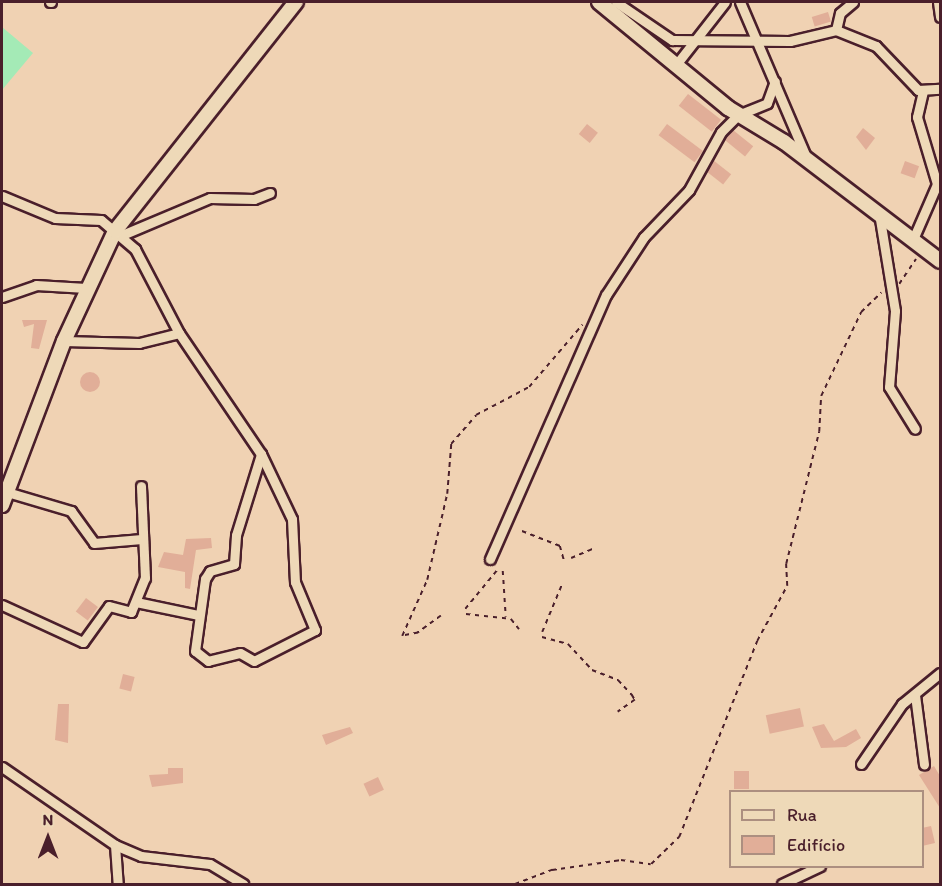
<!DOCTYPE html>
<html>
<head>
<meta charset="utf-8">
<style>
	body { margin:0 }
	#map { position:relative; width:942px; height:886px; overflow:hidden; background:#f0d2b3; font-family:Itim,sans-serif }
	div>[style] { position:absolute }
	.green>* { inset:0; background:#a4eab6 }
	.building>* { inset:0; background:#e1ae98; transform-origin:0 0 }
	.round { border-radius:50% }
	.path>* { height:1.5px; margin-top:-0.75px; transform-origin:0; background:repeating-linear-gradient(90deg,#4a1f2b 0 4.5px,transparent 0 9px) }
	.roads { filter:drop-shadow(2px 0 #4a1f2b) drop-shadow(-2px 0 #4a1f2b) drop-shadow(0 2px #4a1f2b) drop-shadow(0 -2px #4a1f2b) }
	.street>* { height:9px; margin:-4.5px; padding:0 4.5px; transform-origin:4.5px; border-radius:4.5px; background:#eed9b8 }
	.secondary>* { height:14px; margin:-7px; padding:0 7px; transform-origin:7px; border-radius:7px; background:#eed9b8 }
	span { translate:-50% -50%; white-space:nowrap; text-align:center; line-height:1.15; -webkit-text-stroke:5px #eed9b8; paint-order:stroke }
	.frame { position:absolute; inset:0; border:3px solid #4a1f2b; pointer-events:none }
	.legend { position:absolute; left:729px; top:790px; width:195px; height:78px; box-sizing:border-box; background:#eed9b8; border:2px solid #ac8f80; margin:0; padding:8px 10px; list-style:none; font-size:18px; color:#4a1f2b }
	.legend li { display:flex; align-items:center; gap:12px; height:30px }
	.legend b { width:30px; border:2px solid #ac8f80 }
	.north { position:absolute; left:18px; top:808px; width:60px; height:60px; -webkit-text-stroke:4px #eed9b8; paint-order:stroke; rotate:0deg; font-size:16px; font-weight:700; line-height:24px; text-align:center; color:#4a1f2b }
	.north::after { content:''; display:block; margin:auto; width:21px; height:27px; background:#4a1f2b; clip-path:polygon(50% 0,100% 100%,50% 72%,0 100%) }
</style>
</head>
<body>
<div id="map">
	<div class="green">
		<i style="clip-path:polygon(2px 27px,33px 53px,2px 90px)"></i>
	</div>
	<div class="building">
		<i style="left:828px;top:12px;width:10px;height:17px;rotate:73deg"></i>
		<i style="left:688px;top:94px;width:42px;height:15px;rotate:38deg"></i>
		<i style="left:587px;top:124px;width:14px;height:13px;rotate:39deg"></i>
		<i style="left:667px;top:124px;width:45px;height:14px;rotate:37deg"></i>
		<i style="clip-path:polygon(863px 128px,875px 138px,866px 150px,856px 137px)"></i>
		<i style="left:733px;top:130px;width:26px;height:13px;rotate:39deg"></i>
		<i style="left:713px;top:160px;width:23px;height:13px;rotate:38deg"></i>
		<i style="left:905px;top:161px;width:15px;height:13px;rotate:20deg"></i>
		<i style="clip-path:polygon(22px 320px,47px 320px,39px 349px,31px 348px,34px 324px,24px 327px)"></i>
		<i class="round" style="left:80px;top:372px;width:20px;height:20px"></i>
		<i style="clip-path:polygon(211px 538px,212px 548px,196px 550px,190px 589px,185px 588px,185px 572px,158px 567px,164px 552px,183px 555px,186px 539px)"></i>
		<i style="left:86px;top:598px;width:15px;height:17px;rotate:37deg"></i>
		<i style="left:123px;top:674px;width:12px;height:15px;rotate:14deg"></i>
		<i style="clip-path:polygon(58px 704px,69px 704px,68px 743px,55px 740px)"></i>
		<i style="left:800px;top:708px;width:19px;height:35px;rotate:78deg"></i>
		<i style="clip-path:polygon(824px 724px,834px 741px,856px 729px,861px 738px,846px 747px,821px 748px,812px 727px)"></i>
		<i style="clip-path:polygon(350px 727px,353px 733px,326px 745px,322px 735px)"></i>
		<i style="clip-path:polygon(934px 766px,940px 776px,940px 808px,919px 775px)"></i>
		<i style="clip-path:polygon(168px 768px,183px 768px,183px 783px,152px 787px,149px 775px,168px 774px)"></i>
		<i style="left:734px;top:771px;width:15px;height:18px"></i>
		<i style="left:378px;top:777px;width:14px;height:16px;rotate:65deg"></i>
		<i style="clip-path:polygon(931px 826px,935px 843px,922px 846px,922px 828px)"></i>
	</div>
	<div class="path">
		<i style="left:899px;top:284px;width:30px;rotate:-56deg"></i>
		<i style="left:522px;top:531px;width:41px;rotate:21.5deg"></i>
		<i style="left:560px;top:546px;width:15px;rotate:74deg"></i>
		<i style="left:571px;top:558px;width:26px;rotate:-23deg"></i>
		<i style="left:503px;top:571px;width:46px;rotate:86.3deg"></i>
		<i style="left:465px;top:609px;width:50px;rotate:-50.6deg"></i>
		<i style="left:466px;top:614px;width:45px;rotate:6.3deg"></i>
		<i style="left:511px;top:619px;width:13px;rotate:51deg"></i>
		<i style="left:441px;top:616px;width:29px;rotate:144deg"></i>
		<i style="left:418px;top:633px;width:16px;rotate:169deg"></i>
		<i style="left:402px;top:636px;width:61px;rotate:-65.9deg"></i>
		<i style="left:427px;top:580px;width:88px;rotate:-76.9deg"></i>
		<i style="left:447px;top:494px;width:50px;rotate:-85.4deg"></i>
		<i style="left:451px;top:444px;width:38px;rotate:-49deg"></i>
		<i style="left:476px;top:415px;width:60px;rotate:-27.8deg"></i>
		<i style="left:529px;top:387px;width:82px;rotate:-49.5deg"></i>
		<i style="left:542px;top:632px;width:52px;rotate:-67.4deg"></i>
		<i style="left:542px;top:637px;width:27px;rotate:15deg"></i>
		<i style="left:568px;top:644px;width:35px;rotate:47deg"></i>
		<i style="left:592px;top:670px;width:28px;rotate:21deg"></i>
		<i style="left:618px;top:680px;width:21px;rotate:47deg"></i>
		<i style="left:632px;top:695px;width:6px;rotate:59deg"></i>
		<i style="left:635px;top:700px;width:21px;rotate:145deg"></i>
		<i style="left:515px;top:884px;width:40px;rotate:-21deg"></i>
		<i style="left:552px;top:870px;width:70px;rotate:-8.2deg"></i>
		<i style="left:621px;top:860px;width:30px;rotate:8deg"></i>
		<i style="left:651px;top:864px;width:39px;rotate:-44deg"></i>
		<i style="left:679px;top:837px;width:211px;rotate:-68.3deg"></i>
		<i style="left:757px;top:641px;width:63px;rotate:-61.4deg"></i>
		<i style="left:787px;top:586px;width:22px;rotate:-93deg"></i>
		<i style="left:786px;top:564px;width:136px;rotate:-76deg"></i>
		<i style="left:819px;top:432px;width:36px;rotate:-87deg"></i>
		<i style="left:821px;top:396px;width:93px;rotate:-64.5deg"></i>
		<i style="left:861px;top:312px;width:28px;rotate:-44deg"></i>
	</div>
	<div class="roads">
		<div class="street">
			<i style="left:50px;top:2px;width:1px"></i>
			<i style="left:616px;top:2px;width:68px;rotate:34.2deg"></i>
			<i style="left:672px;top:40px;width:118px;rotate:0.5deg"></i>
			<i style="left:790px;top:41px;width:47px;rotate:-13.4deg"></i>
			<i style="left:836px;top:30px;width:43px;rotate:21.8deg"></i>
			<i style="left:876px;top:46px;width:61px;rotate:46.3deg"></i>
			<i style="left:918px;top:90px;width:22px;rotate:-3deg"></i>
			<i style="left:740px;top:2px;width:171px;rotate:66.9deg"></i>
			<i style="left:938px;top:2px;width:15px;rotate:82deg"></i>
			<i style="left:836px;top:30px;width:17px;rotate:-77deg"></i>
			<i style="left:840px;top:13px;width:17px;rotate:-40deg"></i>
			<i style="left:675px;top:66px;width:81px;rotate:-52deg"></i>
			<i style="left:2px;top:196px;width:57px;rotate:22.5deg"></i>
			<i style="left:55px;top:218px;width:46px;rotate:2.5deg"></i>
			<i style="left:101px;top:220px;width:45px;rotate:40.5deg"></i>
			<i style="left:135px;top:249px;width:95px;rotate:62.4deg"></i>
			<i style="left:179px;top:333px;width:146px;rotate:55.9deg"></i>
			<i style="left:261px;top:454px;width:72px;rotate:64.5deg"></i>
			<i style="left:292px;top:519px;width:63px;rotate:87.3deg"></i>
			<i style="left:295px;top:582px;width:52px;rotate:67.4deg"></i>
			<i style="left:315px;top:630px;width:68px;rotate:153.1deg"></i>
			<i style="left:254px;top:661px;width:16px;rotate:-150deg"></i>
			<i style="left:240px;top:653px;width:33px;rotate:166deg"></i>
			<i style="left:208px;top:661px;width:16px;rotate:-142deg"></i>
			<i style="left:195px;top:651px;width:73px;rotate:-82.1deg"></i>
			<i style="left:205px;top:579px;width:9px;rotate:-58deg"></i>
			<i style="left:210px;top:571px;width:25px;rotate:-16deg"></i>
			<i style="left:234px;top:564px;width:29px;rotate:-86deg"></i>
			<i style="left:236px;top:535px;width:85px;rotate:-72.8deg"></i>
			<i style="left:879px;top:213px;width:99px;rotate:80.7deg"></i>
			<i style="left:895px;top:311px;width:76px;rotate:94.5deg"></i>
			<i style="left:889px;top:387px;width:49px;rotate:58.2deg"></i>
			<i style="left:122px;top:235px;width:95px;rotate:-22.8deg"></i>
			<i style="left:210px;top:198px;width:44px;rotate:1.3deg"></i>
			<i style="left:254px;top:199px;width:17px;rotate:-21deg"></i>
			<i style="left:914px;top:237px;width:58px;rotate:-66.5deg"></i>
			<i style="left:937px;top:184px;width:70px;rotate:-106.6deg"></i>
			<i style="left:917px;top:117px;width:26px;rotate:-77deg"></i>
			<i style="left:2px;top:297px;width:36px;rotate:-19deg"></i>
			<i style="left:36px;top:285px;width:50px;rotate:3.4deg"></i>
			<i style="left:64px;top:341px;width:75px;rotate:1.5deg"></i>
			<i style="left:139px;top:343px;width:41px;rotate:-14deg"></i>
			<i style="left:7px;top:492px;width:67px;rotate:16.5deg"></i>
			<i style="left:71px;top:511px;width:39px;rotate:54deg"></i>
			<i style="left:94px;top:543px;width:48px;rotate:-4.8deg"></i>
			<i style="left:490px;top:559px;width:288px;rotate:-66.3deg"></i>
			<i style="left:606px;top:295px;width:69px;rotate:-56.8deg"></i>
			<i style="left:644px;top:237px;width:65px;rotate:-46.2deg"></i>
			<i style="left:689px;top:190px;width:66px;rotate:-61.1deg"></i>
			<i style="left:721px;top:132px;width:24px;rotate:-45deg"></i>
			<i style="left:738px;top:115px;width:31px;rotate:-22deg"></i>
			<i style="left:767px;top:103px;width:23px;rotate:-70deg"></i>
			<i style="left:136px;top:602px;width:63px;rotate:11.8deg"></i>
			<i style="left:2px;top:605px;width:89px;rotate:24.6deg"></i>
			<i style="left:83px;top:642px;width:44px;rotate:-54.2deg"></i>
			<i style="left:109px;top:606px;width:23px;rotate:15deg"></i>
			<i style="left:131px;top:612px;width:37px;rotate:-68deg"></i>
			<i style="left:145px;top:578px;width:92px;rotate:-92.5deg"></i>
			<i style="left:915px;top:695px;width:70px;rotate:82.6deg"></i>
			<i style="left:861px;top:764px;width:73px;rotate:-55.7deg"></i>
			<i style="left:902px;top:704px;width:49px;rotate:-39.2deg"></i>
			<i style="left:2px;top:767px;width:137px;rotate:34.6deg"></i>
			<i style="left:115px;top:845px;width:28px;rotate:23deg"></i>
			<i style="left:141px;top:856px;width:69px;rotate:6.6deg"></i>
			<i style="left:210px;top:864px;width:39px;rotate:31deg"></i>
			<i style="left:115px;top:845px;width:39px;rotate:86deg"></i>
			<i style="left:782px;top:884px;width:42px;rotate:-25.3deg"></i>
		</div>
		<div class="secondary">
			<i style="left:599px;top:2px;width:167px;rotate:39.4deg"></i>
			<i style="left:728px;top:108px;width:66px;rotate:31.3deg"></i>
			<i style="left:784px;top:142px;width:196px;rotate:37.3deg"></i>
			<i style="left:2px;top:505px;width:175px;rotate:-69.3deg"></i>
			<i style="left:64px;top:341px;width:121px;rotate:-65.1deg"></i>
			<i style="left:115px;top:231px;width:292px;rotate:-51.7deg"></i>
		</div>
	</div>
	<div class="frame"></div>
	<ul class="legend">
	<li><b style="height:8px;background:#eed9b8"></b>Rua</li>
	<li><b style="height:16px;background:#e1ae98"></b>Edifício</li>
	</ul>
	<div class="north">N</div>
</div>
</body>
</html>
